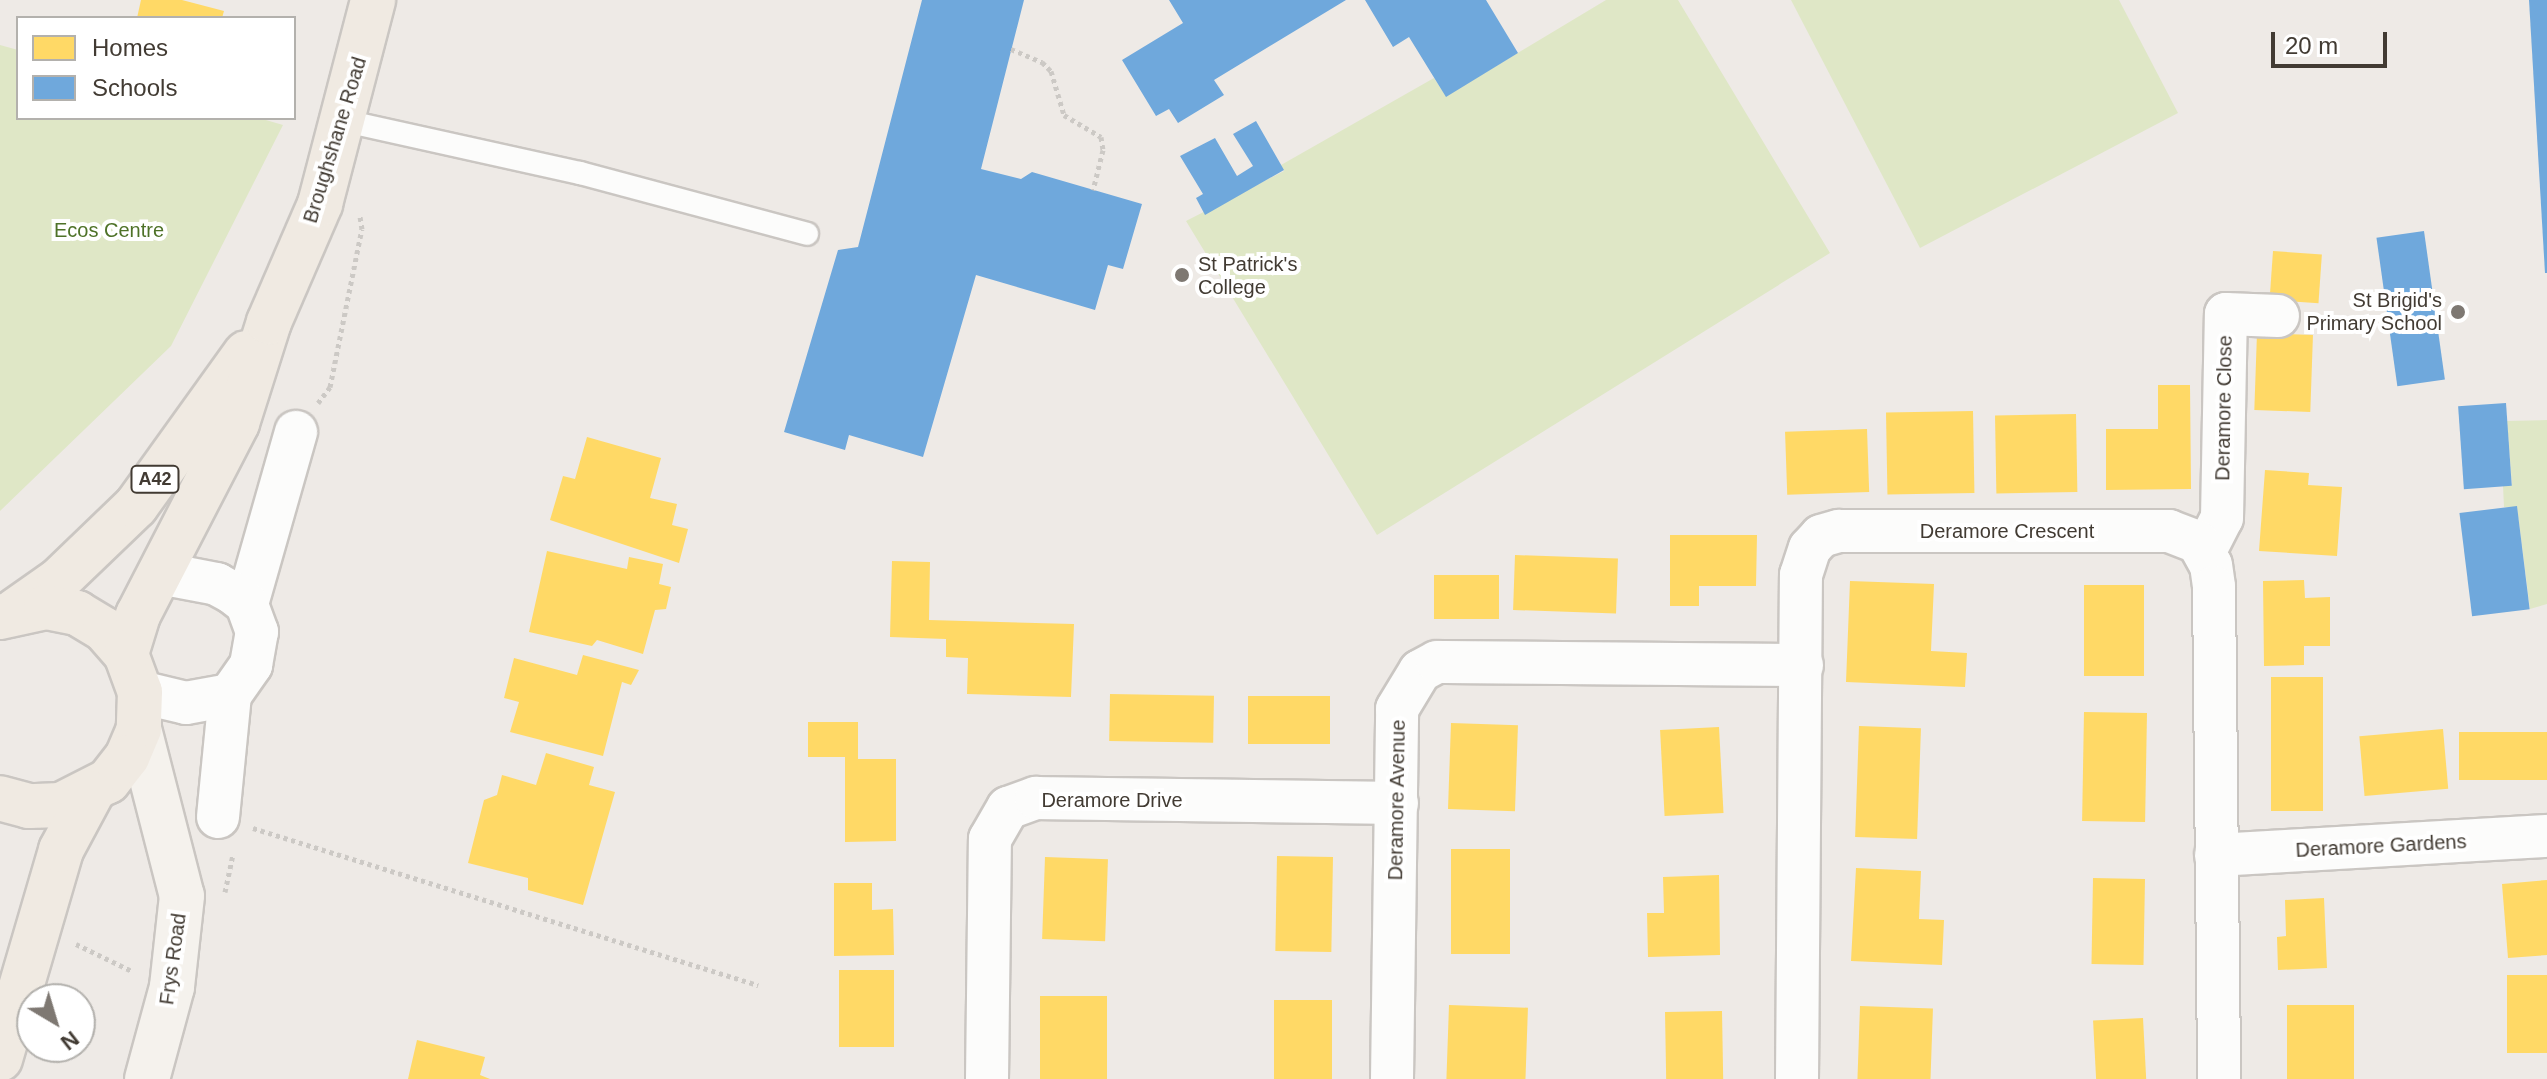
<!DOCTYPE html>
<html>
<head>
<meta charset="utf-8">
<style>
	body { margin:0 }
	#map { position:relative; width:2547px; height:1079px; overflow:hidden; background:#eeeae6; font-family:Arial,sans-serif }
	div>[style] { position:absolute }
	.green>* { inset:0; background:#dfe7c6 }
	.homes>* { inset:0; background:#ffd966; transform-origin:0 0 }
	.schools>* { inset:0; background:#6fa8dc; transform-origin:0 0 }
	.path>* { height:5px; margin-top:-2.5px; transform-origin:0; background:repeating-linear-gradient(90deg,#ccc9c5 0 4px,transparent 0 8px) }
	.roads { filter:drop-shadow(2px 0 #cac6c2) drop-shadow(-2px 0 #cac6c2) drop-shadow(0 2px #cac6c2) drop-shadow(0 -2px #cac6c2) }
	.lane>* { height:22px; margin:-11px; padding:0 11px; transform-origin:11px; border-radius:11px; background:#fcfcfb }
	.street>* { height:42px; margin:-21px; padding:0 21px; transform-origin:21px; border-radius:21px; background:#fcfcfb }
	.secondary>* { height:44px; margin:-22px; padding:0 22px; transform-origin:22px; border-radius:22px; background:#f5f2ed }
	.primary>* { height:44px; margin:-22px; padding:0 22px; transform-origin:22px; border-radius:22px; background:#f0eae2 }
	.dots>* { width:22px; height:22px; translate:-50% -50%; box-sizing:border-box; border:4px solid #fff; border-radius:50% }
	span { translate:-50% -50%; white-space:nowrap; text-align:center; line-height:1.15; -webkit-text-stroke:8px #fff; paint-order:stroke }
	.shield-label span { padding:2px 6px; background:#fff; border:2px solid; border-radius:6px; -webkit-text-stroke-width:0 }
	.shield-label { font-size:18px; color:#423b33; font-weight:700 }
	.street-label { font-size:20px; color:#423b33 }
	.park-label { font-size:20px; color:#4e7228 }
	.poi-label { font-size:20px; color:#423b33 }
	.left { translate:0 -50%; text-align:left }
	.right { translate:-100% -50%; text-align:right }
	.legend { position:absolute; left:16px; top:16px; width:280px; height:104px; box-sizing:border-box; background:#fff; border:2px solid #b3b1ad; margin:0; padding:10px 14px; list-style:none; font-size:24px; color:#423b33 }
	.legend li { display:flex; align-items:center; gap:16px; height:40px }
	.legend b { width:40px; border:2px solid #b3b1ad }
	.north { position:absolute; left:16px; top:983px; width:80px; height:80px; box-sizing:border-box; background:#fff; border:2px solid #b3b1ad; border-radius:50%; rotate:142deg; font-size:22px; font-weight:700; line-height:32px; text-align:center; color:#423b33 }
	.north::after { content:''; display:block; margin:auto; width:28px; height:36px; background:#7e7872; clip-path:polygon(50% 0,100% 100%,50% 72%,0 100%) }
	.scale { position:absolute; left:2271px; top:32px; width:116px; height:36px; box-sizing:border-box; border:4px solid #423b33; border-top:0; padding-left:10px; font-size:24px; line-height:28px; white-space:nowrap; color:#423b33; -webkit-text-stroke:6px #fff; paint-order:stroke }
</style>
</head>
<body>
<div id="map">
	<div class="green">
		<i style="clip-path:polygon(1606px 0,1678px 0,1830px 253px,1377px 535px,1186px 221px,1284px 171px,1281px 165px,1434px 78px,1446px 96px)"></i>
		<i style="clip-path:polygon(1791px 0,2119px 0,2178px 113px,1920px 248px)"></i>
		<i style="clip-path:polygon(0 45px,18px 50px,18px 118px,259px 118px,283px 125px,171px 346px,0 511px)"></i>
		<i style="clip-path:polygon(2547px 420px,2547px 604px,2530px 609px,2517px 507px,2504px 507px,2503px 486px,2512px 485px,2507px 421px)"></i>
	</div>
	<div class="homes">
		<i style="clip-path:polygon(141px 0,182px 0,224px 11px,222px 18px,137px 18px)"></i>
		<i style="left:2273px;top:251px;width:49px;height:49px;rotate:4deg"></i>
		<i style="left:2257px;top:333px;width:56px;height:77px;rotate:2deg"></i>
		<i style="clip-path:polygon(2158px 385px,2190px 385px,2191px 489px,2106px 490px,2106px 429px,2158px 429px)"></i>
		<i style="left:1973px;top:411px;width:82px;height:87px;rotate:89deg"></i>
		<i style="left:2076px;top:414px;width:78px;height:81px;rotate:89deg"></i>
		<i style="left:1867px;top:429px;width:63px;height:82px;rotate:88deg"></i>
		<i style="clip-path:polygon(587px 437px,661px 458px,650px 498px,677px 504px,672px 525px,688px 529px,679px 563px,550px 520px,563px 476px,575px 479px)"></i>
		<i style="clip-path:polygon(2265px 470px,2309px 473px,2308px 485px,2342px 487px,2337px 556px,2259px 551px)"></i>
		<i style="clip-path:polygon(1670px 535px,1757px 535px,1756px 586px,1699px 586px,1699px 606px,1670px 606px)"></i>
		<i style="clip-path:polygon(547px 551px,627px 569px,629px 557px,663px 564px,659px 584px,671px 587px,666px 609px,655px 610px,643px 654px,597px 640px,592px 646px,529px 632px)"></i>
		<i style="left:1515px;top:555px;width:103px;height:55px;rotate:2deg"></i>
		<i style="clip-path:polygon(892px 561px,930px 562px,929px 620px,1074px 624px,1071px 697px,967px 694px,968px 658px,946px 657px,946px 639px,890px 637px)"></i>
		<i style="left:1434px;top:575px;width:65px;height:44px"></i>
		<i style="clip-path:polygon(2304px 580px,2305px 598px,2330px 597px,2330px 646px,2304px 646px,2304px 665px,2264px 666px,2263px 581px)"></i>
		<i style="clip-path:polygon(1850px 581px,1934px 584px,1931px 651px,1967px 653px,1965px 687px,1846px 682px)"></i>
		<i style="left:2084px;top:585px;width:60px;height:91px"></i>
		<i style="clip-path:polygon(583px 655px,639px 670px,631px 685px,622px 682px,603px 756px,510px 732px,519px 702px,504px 698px,514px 658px,577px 675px)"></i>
		<i style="left:2271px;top:677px;width:52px;height:134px"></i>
		<i style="left:1110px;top:694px;width:104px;height:47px;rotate:1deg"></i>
		<i style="left:1248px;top:696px;width:82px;height:48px"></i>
		<i style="left:2084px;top:712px;width:63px;height:109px;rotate:1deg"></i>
		<i style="clip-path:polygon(808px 722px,858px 722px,858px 759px,896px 759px,896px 841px,845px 842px,845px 757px,808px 757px)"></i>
		<i style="left:1451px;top:723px;width:67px;height:86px;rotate:2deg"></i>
		<i style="left:1859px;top:726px;width:62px;height:111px;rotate:2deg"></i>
		<i style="left:1719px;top:727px;width:86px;height:59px;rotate:87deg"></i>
		<i style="left:2443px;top:729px;width:60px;height:84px;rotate:85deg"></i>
		<i style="left:2547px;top:732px;width:48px;height:88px;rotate:90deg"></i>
		<i style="clip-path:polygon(546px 753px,594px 767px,589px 785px,615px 792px,583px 905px,528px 890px,528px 878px,468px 863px,484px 800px,497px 795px,502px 775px,536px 785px)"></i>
		<i style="left:1451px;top:849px;width:59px;height:105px"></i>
		<i style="left:1277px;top:856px;width:56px;height:95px;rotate:1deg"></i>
		<i style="left:1045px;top:857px;width:63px;height:82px;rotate:2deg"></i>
		<i style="clip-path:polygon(1856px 868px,1921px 871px,1919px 919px,1944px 920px,1942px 965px,1851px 961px)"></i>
		<i style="clip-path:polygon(1719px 875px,1720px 955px,1648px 957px,1647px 913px,1664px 913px,1663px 877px)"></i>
		<i style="left:2093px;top:878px;width:52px;height:86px;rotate:1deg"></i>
		<i style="clip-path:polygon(2547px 880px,2547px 955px,2508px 958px,2502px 884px)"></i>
		<i style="clip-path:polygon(834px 883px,872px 883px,872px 910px,893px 909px,894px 955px,834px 956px)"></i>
		<i style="clip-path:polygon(2324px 898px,2327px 968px,2278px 970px,2277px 937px,2286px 936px,2285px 900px)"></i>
		<i style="left:839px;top:970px;width:55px;height:77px"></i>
		<i style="left:2547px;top:975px;width:78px;height:40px;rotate:90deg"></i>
		<i style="left:1040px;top:996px;width:67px;height:83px"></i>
		<i style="left:1332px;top:1000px;width:79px;height:58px;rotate:90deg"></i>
		<i style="left:1449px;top:1005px;width:79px;height:74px;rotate:2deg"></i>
		<i style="left:2287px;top:1005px;width:67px;height:74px"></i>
		<i style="left:1860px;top:1006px;width:73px;height:73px;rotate:2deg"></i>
		<i style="left:1722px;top:1011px;width:68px;height:57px;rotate:89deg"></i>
		<i style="left:2143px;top:1018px;width:61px;height:50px;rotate:87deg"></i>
		<i style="clip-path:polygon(417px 1040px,485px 1057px,480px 1075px,490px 1079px,408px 1079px)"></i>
	</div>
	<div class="schools">
		<i style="clip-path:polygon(922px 0,1024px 0,981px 169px,1021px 179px,1032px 172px,1142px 204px,1123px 269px,1108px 265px,1095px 310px,976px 275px,923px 457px,849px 435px,845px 450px,784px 432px,838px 250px,858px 247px)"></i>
		<i style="clip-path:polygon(1169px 0,1346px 0,1214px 80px,1224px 95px,1178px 123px,1169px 109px,1156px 116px,1122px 60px,1183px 23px)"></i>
		<i style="clip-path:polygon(1365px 0,1486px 0,1518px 53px,1446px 97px,1409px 37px,1393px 47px)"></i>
		<i style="clip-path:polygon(2529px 0,2547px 0,2547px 273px,2545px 273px)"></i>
		<i style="clip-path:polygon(1256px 121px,1284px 170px,1205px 215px,1196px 198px,1203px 194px,1180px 156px,1215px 138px,1237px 176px,1253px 166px,1233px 134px)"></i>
		<i style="left:2424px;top:231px;width:150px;height:48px;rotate:82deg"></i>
		<i style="left:2506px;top:403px;width:83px;height:48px;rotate:86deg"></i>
		<i style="left:2517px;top:506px;width:104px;height:58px;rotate:83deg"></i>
	</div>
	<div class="path">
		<i style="left:1011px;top:49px;width:34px;rotate:23deg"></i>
		<i style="left:1042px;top:62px;width:13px;rotate:45deg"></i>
		<i style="left:1051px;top:71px;width:46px;rotate:73.5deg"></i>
		<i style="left:1064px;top:115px;width:43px;rotate:30.7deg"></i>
		<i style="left:1101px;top:137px;width:13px;rotate:81deg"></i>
		<i style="left:1103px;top:150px;width:41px;rotate:104deg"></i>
		<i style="left:318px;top:403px;width:20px;rotate:-53deg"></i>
		<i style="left:330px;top:387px;width:161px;rotate:-78.6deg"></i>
		<i style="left:362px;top:229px;width:13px;rotate:-99deg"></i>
		<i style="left:253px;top:828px;width:529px;rotate:17.27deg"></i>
		<i style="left:225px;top:892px;width:39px;rotate:-78deg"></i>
		<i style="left:76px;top:944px;width:62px;rotate:25.7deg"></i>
	</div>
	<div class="roads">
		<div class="lane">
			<i style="left:345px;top:121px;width:241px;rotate:12.5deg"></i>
			<i style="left:580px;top:173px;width:235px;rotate:15deg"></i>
		</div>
		<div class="street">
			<i style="left:2205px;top:551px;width:37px;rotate:-63deg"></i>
			<i style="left:2222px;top:518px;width:204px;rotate:-88.9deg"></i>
			<i style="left:2226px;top:314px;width:52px;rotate:2.2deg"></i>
			<i style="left:247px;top:604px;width:179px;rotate:-74.1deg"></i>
			<i style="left:140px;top:692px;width:47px;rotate:13.4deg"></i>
			<i style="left:186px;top:703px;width:45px;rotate:-10.3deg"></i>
			<i style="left:230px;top:695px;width:37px;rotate:-55deg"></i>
			<i style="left:251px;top:665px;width:34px;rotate:-80deg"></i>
			<i style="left:257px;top:632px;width:30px;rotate:-110deg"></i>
			<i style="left:247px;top:604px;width:18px;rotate:-142deg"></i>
			<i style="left:233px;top:593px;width:18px;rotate:-151deg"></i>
			<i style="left:217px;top:584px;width:58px;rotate:-169.1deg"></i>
			<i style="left:218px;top:817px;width:123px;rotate:-84.4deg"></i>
			<i style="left:2216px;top:855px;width:332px;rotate:-3.3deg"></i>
			<i style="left:987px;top:1079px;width:240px;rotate:-89.3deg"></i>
			<i style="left:990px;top:839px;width:36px;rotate:-60deg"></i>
			<i style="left:1008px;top:808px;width:30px;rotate:-20deg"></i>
			<i style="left:1036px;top:798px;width:361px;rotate:0.8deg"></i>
			<i style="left:1392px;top:1079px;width:370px;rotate:-89.2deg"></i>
			<i style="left:1397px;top:709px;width:44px;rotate:-58.8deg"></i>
			<i style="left:1420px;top:671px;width:19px;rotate:-28deg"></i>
			<i style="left:1437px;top:662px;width:365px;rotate:0.5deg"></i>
			<i style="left:1797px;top:1079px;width:504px;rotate:-89.55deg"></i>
			<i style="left:1801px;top:575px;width:28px;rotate:-72deg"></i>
			<i style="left:1810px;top:548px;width:16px;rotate:-47deg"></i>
			<i style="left:1821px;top:536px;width:19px;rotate:-16deg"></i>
			<i style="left:1839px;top:531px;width:330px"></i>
			<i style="left:2169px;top:531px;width:31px;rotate:21deg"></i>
			<i style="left:2198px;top:542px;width:26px;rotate:61deg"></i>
			<i style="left:2211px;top:565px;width:22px;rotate:82deg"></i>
			<i style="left:2214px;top:587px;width:492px;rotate:89.4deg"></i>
		</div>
		<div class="secondary">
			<i style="left:139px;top:729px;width:172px;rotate:75.6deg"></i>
			<i style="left:182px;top:896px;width:92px;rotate:96.3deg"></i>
			<i style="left:172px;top:987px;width:95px;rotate:105.2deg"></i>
		</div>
		<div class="primary">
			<i style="left:15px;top:611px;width:54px;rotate:-35.2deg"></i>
			<i style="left:59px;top:580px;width:107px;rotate:-43.9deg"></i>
			<i style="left:136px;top:506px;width:188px;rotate:-54.3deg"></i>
			<i style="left:0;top:617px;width:47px;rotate:-12.3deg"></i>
			<i style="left:46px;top:607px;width:32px;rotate:11deg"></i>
			<i style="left:77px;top:613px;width:33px;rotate:31deg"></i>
			<i style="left:105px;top:630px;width:32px;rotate:49deg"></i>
			<i style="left:126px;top:654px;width:40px;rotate:69.8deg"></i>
			<i style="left:140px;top:692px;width:37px;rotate:92deg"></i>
			<i style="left:139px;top:729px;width:30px;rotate:113deg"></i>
			<i style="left:127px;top:757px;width:31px;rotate:128deg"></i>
			<i style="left:108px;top:781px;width:53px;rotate:152.9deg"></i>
			<i style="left:61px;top:805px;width:32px;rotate:178deg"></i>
			<i style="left:29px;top:806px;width:30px;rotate:-165deg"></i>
			<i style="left:126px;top:654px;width:41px;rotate:-72.9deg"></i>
			<i style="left:138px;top:615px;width:216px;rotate:-62.7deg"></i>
			<i style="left:237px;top:423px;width:106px;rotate:-72.4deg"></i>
			<i style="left:269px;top:322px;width:129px;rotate:-66.6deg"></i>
			<i style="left:320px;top:204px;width:211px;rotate:-75.4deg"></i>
			<i style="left:0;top:1059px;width:218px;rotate:-73.7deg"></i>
			<i style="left:61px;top:850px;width:64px;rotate:-61.8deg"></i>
		</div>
	</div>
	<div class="dots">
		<i style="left:1182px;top:275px;background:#7e7872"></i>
		<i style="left:2458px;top:312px;background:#7e7872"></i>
	</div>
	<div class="shield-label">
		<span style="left:155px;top:479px">A42</span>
	</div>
	<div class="street-label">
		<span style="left:335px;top:140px;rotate:-73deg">Broughshane Road</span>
		<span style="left:2224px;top:408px;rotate:-89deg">Deramore Close</span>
		<span style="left:2007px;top:531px">Deramore Crescent</span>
		<span style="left:1112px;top:800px">Deramore Drive</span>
		<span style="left:1397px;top:800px;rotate:-89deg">Deramore Avenue</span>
		<span style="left:2381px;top:846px;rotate:-3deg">Deramore Gardens</span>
		<span style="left:173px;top:959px;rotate:-82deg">Frys Road</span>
	</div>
	<div class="park-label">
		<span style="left:109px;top:230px">Ecos Centre</span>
	</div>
	<div class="poi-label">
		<span class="left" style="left:1198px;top:276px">St Patrick's<br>College</span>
		<span class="right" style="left:2442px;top:312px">St Brigid's<br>Primary School</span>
	</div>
	<ul class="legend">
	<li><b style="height:22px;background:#ffd966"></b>Homes</li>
	<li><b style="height:22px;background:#6fa8dc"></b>Schools</li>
	</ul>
	<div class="north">N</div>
	<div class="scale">20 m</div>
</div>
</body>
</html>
